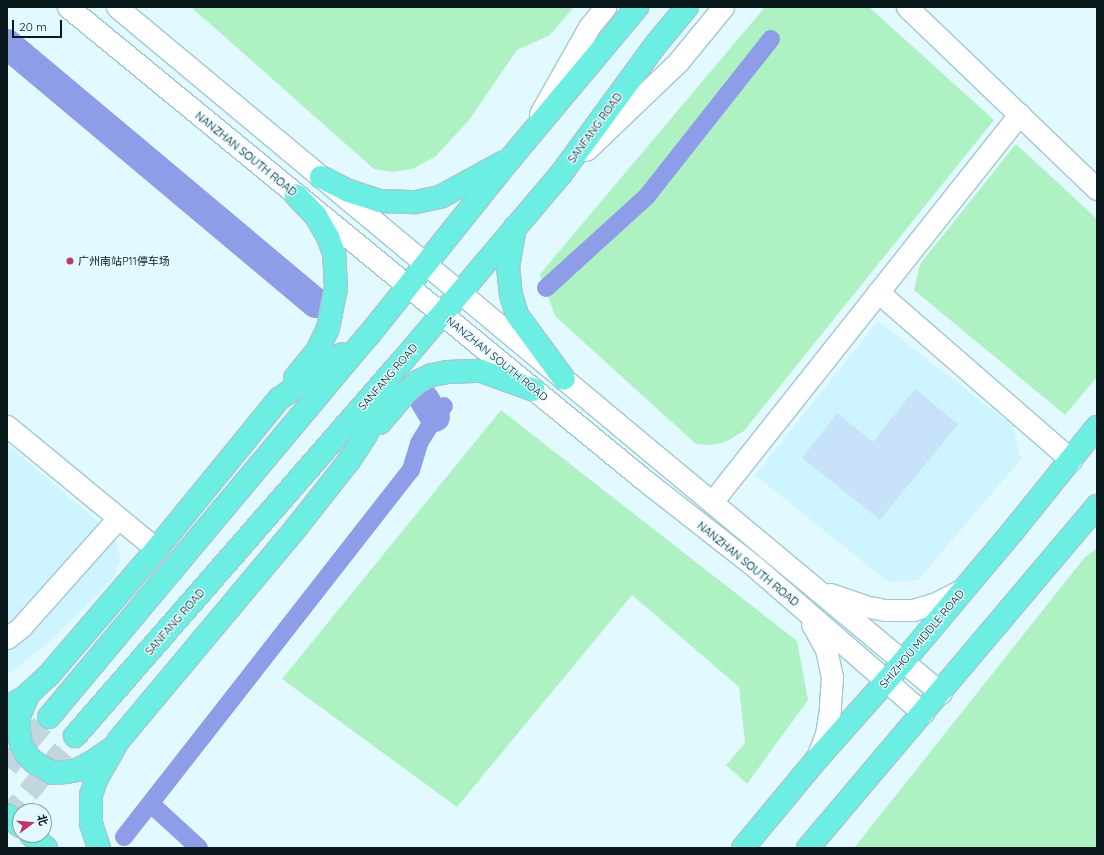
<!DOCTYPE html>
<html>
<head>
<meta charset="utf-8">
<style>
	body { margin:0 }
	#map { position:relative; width:1104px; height:855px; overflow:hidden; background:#e2f9ff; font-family:Quicksand,"Noto Sans SC",sans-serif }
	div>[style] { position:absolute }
	.built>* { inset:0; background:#cef5ff }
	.green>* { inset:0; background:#aef1c3 }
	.canal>* { height:18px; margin:-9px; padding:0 9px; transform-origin:9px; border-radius:9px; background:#8d9de7 }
	.river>* { height:30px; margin:-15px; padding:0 15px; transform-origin:15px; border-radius:15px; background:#8d9de7 }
	.building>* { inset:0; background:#c7e2f9 }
	.major-tunnel>* { height:22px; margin-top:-11px; transform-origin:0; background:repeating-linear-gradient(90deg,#c1d7dd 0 22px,transparent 0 33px) }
	.roads { filter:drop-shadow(1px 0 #a2c8d2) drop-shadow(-1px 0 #a2c8d2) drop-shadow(0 1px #a2c8d2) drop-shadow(0 -1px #a2c8d2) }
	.minor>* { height:21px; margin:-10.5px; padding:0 10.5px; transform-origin:10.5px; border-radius:10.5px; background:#fff }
	.major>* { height:22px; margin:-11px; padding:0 11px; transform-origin:11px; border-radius:11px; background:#6ceee2 }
	.dots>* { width:11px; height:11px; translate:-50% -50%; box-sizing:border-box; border:2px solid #e2f9ff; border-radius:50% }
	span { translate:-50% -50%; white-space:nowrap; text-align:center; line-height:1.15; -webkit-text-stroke:3px #e2f9ff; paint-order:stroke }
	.street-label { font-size:11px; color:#09181b }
	.poi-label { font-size:11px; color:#09181b }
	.left { translate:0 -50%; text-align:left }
	.frame { position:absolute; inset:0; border:8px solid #09181b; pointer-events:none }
	.north { position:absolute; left:12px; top:803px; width:40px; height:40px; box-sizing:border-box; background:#e2f9ff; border:1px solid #8b9fa4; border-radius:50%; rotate:74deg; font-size:11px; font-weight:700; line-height:16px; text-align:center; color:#09181b }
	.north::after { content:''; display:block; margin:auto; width:14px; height:18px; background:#c13467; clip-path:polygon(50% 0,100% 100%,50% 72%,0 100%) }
	.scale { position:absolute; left:12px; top:20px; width:50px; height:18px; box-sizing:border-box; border:2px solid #09181b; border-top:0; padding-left:5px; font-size:12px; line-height:14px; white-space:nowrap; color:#09181b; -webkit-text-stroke:3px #e2f9ff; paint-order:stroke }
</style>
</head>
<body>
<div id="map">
	<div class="built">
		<i style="clip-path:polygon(878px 321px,1013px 426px,1021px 459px,918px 580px,888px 582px,755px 475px)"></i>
		<i style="clip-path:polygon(7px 444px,115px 536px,121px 561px,112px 580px,52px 640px,7px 675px)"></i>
	</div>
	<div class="green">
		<i style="clip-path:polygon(191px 7px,574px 7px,550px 35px,517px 50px,469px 120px,435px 157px,412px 169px,393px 172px,374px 169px)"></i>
		<i style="clip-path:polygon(765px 7px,869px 7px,994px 120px,744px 431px,725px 442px,710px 445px,696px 444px,555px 316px,540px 274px)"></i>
		<i style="clip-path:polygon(1016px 144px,1097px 219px,1097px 377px,1065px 415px,914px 290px,920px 264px)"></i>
		<i style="clip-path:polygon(501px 410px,797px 641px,808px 700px,747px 784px,726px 765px,745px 743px,739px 687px,632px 595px,457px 807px,282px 679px)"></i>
		<i style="clip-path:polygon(1097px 548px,1097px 848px,854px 848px,1085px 557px)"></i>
	</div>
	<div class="canal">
		<i style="left:546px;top:288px;width:137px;rotate:-42.3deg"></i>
		<i style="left:647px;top:196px;width:200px;rotate:-51.7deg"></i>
		<i style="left:151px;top:804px;width:65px;rotate:42.5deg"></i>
		<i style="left:124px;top:837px;width:466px;rotate:-52deg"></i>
		<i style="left:411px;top:470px;width:28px;rotate:-73deg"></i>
		<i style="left:419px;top:443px;width:31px;rotate:-58deg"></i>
		<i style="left:435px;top:417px;width:14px;rotate:-51deg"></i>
	</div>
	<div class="river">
		<i style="left:7px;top:44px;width:403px;rotate:40deg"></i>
		<i style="left:424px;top:399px;width:21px;rotate:59deg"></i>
	</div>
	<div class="building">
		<i style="clip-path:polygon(915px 389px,958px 424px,880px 520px,802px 458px,837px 413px,873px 442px)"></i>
	</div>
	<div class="major-tunnel">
		<i style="left:7px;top:767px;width:65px;rotate:-50deg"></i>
		<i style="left:7px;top:818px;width:107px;rotate:-50.3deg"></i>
	</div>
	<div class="roads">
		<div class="minor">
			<i style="left:68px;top:7px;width:744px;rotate:39.38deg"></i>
			<i style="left:643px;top:479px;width:141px;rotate:38.1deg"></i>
			<i style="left:754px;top:566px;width:224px;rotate:41deg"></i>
			<i style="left:117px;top:7px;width:1072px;rotate:39.78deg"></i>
			<i style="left:907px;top:7px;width:263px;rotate:43.8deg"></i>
			<i style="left:540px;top:114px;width:100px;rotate:-60.6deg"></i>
			<i style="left:589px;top:27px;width:26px;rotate:-51deg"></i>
			<i style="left:586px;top:150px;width:127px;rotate:-43.7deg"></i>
			<i style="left:678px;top:62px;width:71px;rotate:-50.7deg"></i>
			<i style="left:878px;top:292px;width:256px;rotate:41deg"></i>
			<i style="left:7px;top:426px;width:193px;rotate:39.5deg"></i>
			<i style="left:712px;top:502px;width:495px;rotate:-51.6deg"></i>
			<i style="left:830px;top:594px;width:36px;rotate:19deg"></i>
			<i style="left:864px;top:606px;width:21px;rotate:11deg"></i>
			<i style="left:885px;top:610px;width:28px"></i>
			<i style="left:913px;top:610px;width:24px;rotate:-17deg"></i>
			<i style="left:936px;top:603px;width:31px;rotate:-27deg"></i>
			<i style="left:812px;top:624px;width:29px;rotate:61deg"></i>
			<i style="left:826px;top:649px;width:29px;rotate:78deg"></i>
			<i style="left:832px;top:677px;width:32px;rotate:94deg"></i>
			<i style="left:830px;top:709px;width:25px;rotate:99deg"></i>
			<i style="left:826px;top:734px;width:26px;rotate:111deg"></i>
			<i style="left:7px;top:638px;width:18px;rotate:-38deg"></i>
			<i style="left:21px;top:627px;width:146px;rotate:-48.3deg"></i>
		</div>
		<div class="major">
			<i style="left:321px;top:177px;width:31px;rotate:27deg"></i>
			<i style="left:349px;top:191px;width:32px;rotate:18deg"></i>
			<i style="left:379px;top:201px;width:37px;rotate:2deg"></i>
			<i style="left:416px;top:202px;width:25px;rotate:-12deg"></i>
			<i style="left:440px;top:197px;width:71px;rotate:-28.7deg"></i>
			<i style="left:515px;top:227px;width:41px;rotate:99.9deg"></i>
			<i style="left:508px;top:267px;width:28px;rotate:84deg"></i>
			<i style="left:511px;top:295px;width:21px;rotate:73deg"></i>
			<i style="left:517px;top:315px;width:79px;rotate:53.7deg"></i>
			<i style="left:295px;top:378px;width:35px;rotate:-51deg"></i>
			<i style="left:317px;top:351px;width:25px;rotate:-64deg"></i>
			<i style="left:328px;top:328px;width:41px;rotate:-78.7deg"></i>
			<i style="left:336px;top:288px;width:35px;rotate:-93deg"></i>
			<i style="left:334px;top:253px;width:17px;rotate:-111deg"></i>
			<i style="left:328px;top:237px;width:24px;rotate:-120deg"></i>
			<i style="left:316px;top:216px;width:29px;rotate:-134deg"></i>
			<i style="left:380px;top:423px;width:43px;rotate:-49.7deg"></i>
			<i style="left:408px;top:390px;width:14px;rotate:-39deg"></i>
			<i style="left:419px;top:381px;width:14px;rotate:-25deg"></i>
			<i style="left:432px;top:375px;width:15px;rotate:-11deg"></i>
			<i style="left:447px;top:372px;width:34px;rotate:-2deg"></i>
			<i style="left:481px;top:371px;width:56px;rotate:19.7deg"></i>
			<i style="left:29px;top:693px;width:25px;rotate:113deg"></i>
			<i style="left:19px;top:716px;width:16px;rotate:90deg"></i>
			<i style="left:19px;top:732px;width:12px;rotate:81deg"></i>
			<i style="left:21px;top:744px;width:13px;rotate:61deg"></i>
			<i style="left:27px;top:755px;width:10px;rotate:45deg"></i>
			<i style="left:34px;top:762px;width:22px;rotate:30deg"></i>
			<i style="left:53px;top:773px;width:13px;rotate:-4deg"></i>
			<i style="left:66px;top:772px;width:11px;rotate:-10deg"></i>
			<i style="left:77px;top:770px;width:17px;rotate:-28deg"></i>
			<i style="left:92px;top:762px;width:23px;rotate:-34deg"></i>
			<i style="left:7px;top:707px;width:19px;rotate:-28deg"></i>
			<i style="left:24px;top:698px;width:33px;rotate:-43deg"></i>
			<i style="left:48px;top:676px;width:157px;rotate:-49.4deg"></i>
			<i style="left:150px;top:557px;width:204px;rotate:-50.8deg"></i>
			<i style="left:279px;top:399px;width:77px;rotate:-35.5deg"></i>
			<i style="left:49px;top:717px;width:497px;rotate:-50.1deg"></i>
			<i style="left:368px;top:336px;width:227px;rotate:-51.3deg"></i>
			<i style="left:510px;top:159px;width:198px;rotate:-50.1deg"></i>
			<i style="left:75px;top:736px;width:493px;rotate:-48.9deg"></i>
			<i style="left:399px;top:365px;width:250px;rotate:-49.7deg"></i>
			<i style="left:561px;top:174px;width:162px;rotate:-53.8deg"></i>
			<i style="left:657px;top:43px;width:47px;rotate:-50.2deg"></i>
			<i style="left:7px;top:815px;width:17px;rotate:40deg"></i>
			<i style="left:31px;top:835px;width:20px;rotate:41deg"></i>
			<i style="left:99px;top:848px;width:25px;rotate:-108deg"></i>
			<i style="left:91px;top:824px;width:29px;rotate:-90deg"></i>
			<i style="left:91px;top:795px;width:18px;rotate:-71deg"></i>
			<i style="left:97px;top:778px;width:43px;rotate:-60.4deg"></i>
			<i style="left:118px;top:741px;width:278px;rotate:-50.1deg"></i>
			<i style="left:296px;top:528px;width:85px;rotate:-51.7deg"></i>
			<i style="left:349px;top:461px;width:31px;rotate:-57deg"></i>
			<i style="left:366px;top:435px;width:51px;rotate:-65.5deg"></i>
			<i style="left:743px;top:848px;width:116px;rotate:-50.3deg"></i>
			<i style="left:817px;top:759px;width:130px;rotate:-48.4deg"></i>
			<i style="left:903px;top:662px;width:171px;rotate:-50deg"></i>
			<i style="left:1013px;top:531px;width:134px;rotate:-51.1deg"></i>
			<i style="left:808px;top:848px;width:448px;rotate:-49.8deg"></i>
		</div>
	</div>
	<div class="dots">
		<i style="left:70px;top:261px;background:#c13467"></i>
	</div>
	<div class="street-label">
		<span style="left:595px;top:128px;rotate:-54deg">SANFANG ROAD</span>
		<span style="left:246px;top:154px;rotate:39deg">NANZHAN SOUTH ROAD</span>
		<span style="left:497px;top:359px;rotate:39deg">NANZHAN SOUTH ROAD</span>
		<span style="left:388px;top:377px;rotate:-49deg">SANFANG ROAD</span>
		<span style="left:748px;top:564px;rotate:39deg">NANZHAN SOUTH ROAD</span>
		<span style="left:175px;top:622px;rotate:-49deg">SANFANG ROAD</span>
		<span style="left:922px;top:639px;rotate:-50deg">SHIZHOU MIDDLE ROAD</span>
	</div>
	<div class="poi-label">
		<span class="left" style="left:78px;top:261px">广州南站P11停车场</span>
	</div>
	<div class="frame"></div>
	<div class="north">北</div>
	<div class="scale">20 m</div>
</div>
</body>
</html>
